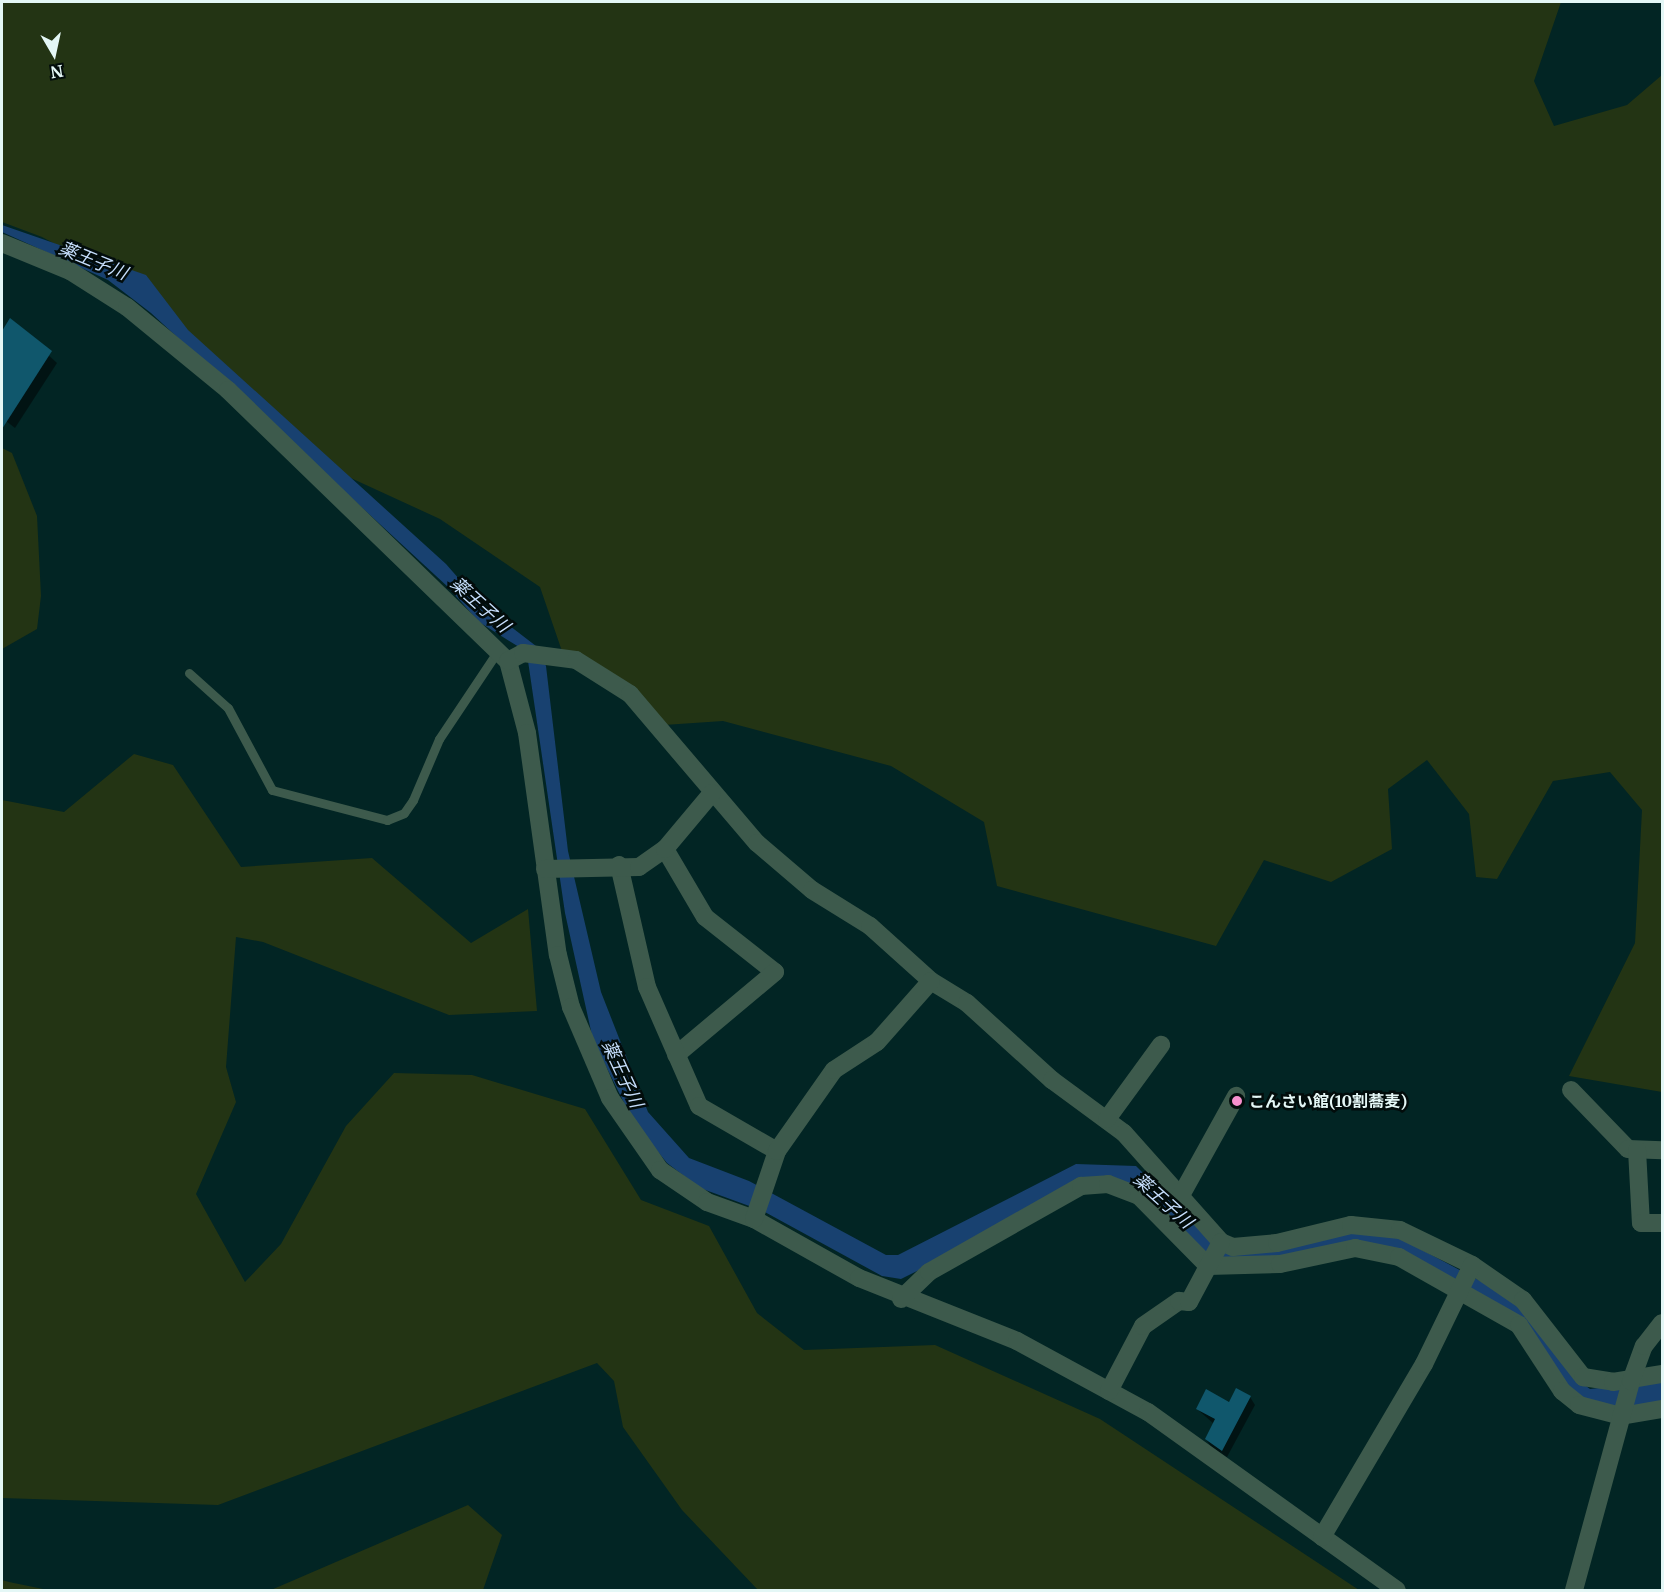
<!DOCTYPE html>
<html>
<head>
<meta charset="utf-8">
<style>
	body { margin:0 }
	#map { position:relative; width:1664px; height:1592px; overflow:hidden; background:#022524; font-family:Merriweather,"Noto Sans JP",serif }
	div>[style] { position:absolute }
	.green>* { inset:0; background:#233414 }
	.water>* { inset:0; background:#184170 }
	.shadow>* { inset:0; background:#0007 }
	.building>* { inset:0; background:#10576c }
	.service>* { height:9px; margin:-4.5px; padding:0 4.5px; transform-origin:4.5px; border-radius:4.5px; background:#3d5a4c }
	.minor>* { height:18px; margin:-9px; padding:0 9px; transform-origin:9px; border-radius:9px; background:#3d5a4c }
	.dots>* { width:16px; height:16px; translate:-50% -50%; box-sizing:border-box; border:3px solid #020c0b; border-radius:50% }
	span { translate:-50% -50%; white-space:nowrap; text-align:center; line-height:1.15; -webkit-text-stroke:5px #020c0b; paint-order:stroke }
	.poi-label { font-size:16px; color:#e4f7f6; font-weight:700 }
	.left { translate:0 -50%; text-align:left }
	.water-label { font-size:18px; color:#c6defc; font-style:italic }
	.frame { position:absolute; inset:0; border:3px solid #e4f7f6; pointer-events:none }
	.north { position:absolute; left:24px; top:24px; width:60px; height:60px; -webkit-text-stroke:4px #020c0b; paint-order:stroke; rotate:171deg; font-size:16px; font-weight:700; line-height:24px; text-align:center; color:#e4f7f6 }
	.north::after { content:''; display:block; margin:auto; width:21px; height:27px; background:#e4f7f6; clip-path:polygon(50% 0,100% 100%,50% 72%,0 100%) }
</style>
</head>
<body>
<div id="map">
	<div class="green">
		<i style="clip-path:polygon(2px 2px,1561px 2px,1534px 81px,1554px 126px,1627px 105px,1662px 75px,1662px 1092px,1569px 1076px,1635px 943px,1642px 810px,1610px 772px,1553px 781px,1497px 879px,1476px 877px,1469px 814px,1427px 760px,1388px 789px,1392px 849px,1331px 882px,1264px 860px,1216px 946px,997px 886px,984px 822px,891px 766px,723px 721px,664px 725px,565px 660px,540px 587px,440px 519px,316px 462px,128px 283px,42px 237px,2px 222px)"></i>
		<i style="clip-path:polygon(2px 448px,12px 453px,37px 516px,41px 596px,37px 629px,2px 649px)"></i>
		<i style="clip-path:polygon(134px 754px,173px 765px,241px 867px,372px 858px,471px 943px,528px 909px,537px 1011px,449px 1015px,263px 942px,236px 937px,226px 1067px,236px 1102px,196px 1194px,245px 1282px,281px 1244px,346px 1126px,394px 1073px,472px 1075px,585px 1109px,641px 1200px,709px 1226px,757px 1313px,804px 1350px,935px 1345px,1100px 1419px,1359px 1590px,758px 1590px,682px 1510px,623px 1427px,614px 1381px,597px 1363px,218px 1505px,2px 1498px,2px 800px,64px 812px)"></i>
		<i style="clip-path:polygon(468px 1505px,502px 1535px,483px 1590px,271px 1590px)"></i>
		<i style="clip-path:polygon(2px 1580px,9px 1582px,48px 1590px,2px 1590px)"></i>
	</div>
	<div class="water">
		<i style="clip-path:polygon(2px 225px,146px 275px,188px 330px,446px 564px,481px 604px,536px 646px,546px 666px,568px 851px,601px 992px,648px 1112px,689px 1158px,749px 1181px,886px 1255px,898px 1255px,1076px 1164px,1136px 1166px,1213px 1243px,1353px 1229px,1396px 1236px,1514px 1299px,1574px 1377px,1590px 1389px,1662px 1381px,1662px 1402px,1610px 1409px,1575px 1399px,1534px 1335px,1383px 1246px,1217px 1263px,1106px 1177px,901px 1279px,882px 1276px,763px 1211px,700px 1188px,667px 1163px,633px 1121px,593px 1040px,565px 913px,528px 661px,519px 647px,479px 622px,448px 587px,151px 313px,108px 280px,2px 232px)"></i>
	</div>
	<div class="shadow">
		<i style="clip-path:polygon(10px 320px,57px 363px,15px 428px,2px 418px,2px 335px)"></i>
		<i style="clip-path:polygon(1250px 1397px,1255px 1405px,1227px 1457px,1211px 1447px,1206px 1439px,1214px 1424px,1197px 1409px)"></i>
	</div>
	<div class="building">
		<i style="clip-path:polygon(10px 318px,52px 351px,2px 429px,2px 331px)"></i>
		<i style="clip-path:polygon(1236px 1388px,1251px 1396px,1222px 1451px,1205px 1439px,1215px 1419px,1196px 1409px,1206px 1389px,1229px 1402px)"></i>
	</div>
	<div class="service">
		<i style="left:189px;top:673px;width:52px;rotate:41.9deg"></i>
		<i style="left:228px;top:708px;width:93px;rotate:61.8deg"></i>
		<i style="left:272px;top:790px;width:119px;rotate:14.6deg"></i>
		<i style="left:387px;top:820px;width:18px;rotate:-22deg"></i>
		<i style="left:404px;top:813px;width:16px;rotate:-55deg"></i>
		<i style="left:413px;top:800px;width:66px;rotate:-66.9deg"></i>
		<i style="left:439px;top:739px;width:108px;rotate:-56.3deg"></i>
	</div>
	<div class="minor">
		<i style="left:2px;top:243px;width:74px;rotate:22.4deg"></i>
		<i style="left:70px;top:271px;width:67px;rotate:32.3deg"></i>
		<i style="left:127px;top:307px;width:131px;rotate:39.4deg"></i>
		<i style="left:228px;top:390px;width:390px;rotate:44.1deg"></i>
		<i style="left:508px;top:661px;width:74px;rotate:75.2deg"></i>
		<i style="left:527px;top:733px;width:224px;rotate:82.1deg"></i>
		<i style="left:558px;top:955px;width:54px;rotate:76deg"></i>
		<i style="left:571px;top:1007px;width:99px;rotate:66.8deg"></i>
		<i style="left:610px;top:1098px;width:88px;rotate:55.2deg"></i>
		<i style="left:660px;top:1170px;width:57px;rotate:34.2deg"></i>
		<i style="left:707px;top:1202px;width:50px;rotate:19.9deg"></i>
		<i style="left:754px;top:1219px;width:120px;rotate:29.3deg"></i>
		<i style="left:859px;top:1278px;width:170px;rotate:21.7deg"></i>
		<i style="left:1017px;top:1341px;width:149px;rotate:28.5deg"></i>
		<i style="left:1148px;top:1412px;width:306px;rotate:35.6deg"></i>
		<i style="left:508px;top:661px;width:17px;rotate:-28deg"></i>
		<i style="left:523px;top:653px;width:53px;rotate:7.5deg"></i>
		<i style="left:576px;top:660px;width:64px;rotate:32.2deg"></i>
		<i style="left:630px;top:694px;width:196px;rotate:49.6deg"></i>
		<i style="left:757px;top:843px;width:72px;rotate:40.5deg"></i>
		<i style="left:812px;top:890px;width:68px;rotate:31.8deg"></i>
		<i style="left:870px;top:926px;width:82px;rotate:42deg"></i>
		<i style="left:931px;top:981px;width:42px;rotate:31.4deg"></i>
		<i style="left:967px;top:1003px;width:115px;rotate:42.2deg"></i>
		<i style="left:1052px;top:1080px;width:89px;rotate:36.4deg"></i>
		<i style="left:1124px;top:1133px;width:146px;rotate:48.3deg"></i>
		<i style="left:1221px;top:1242px;width:13px;rotate:23deg"></i>
		<i style="left:1233px;top:1247px;width:44px;rotate:-5.2deg"></i>
		<i style="left:1277px;top:1243px;width:76px;rotate:-13.7deg"></i>
		<i style="left:1351px;top:1225px;width:49px;rotate:5.8deg"></i>
		<i style="left:1400px;top:1230px;width:80px;rotate:25.9deg"></i>
		<i style="left:1472px;top:1265px;width:62px;rotate:34.5deg"></i>
		<i style="left:1523px;top:1300px;width:98px;rotate:52.1deg"></i>
		<i style="left:1583px;top:1377px;width:30px;rotate:9deg"></i>
		<i style="left:1613px;top:1382px;width:50px;rotate:-9.3deg"></i>
		<i style="left:665px;top:849px;width:79px;rotate:59.5deg"></i>
		<i style="left:705px;top:917px;width:89px;rotate:38.2deg"></i>
		<i style="left:775px;top:972px;width:129px;rotate:140deg"></i>
		<i style="left:619px;top:865px;width:125px;rotate:77.1deg"></i>
		<i style="left:647px;top:987px;width:130px;rotate:66.4deg"></i>
		<i style="left:699px;top:1106px;width:90px;rotate:30deg"></i>
		<i style="left:545px;top:869px;width:94px;rotate:-1.2deg"></i>
		<i style="left:639px;top:867px;width:32px;rotate:-35deg"></i>
		<i style="left:665px;top:849px;width:73px;rotate:-50deg"></i>
		<i style="left:1571px;top:1090px;width:82px;rotate:46deg"></i>
		<i style="left:1628px;top:1149px;width:34px;rotate:2deg"></i>
		<i style="left:1107px;top:1119px;width:92px;rotate:-53.9deg"></i>
		<i style="left:1637px;top:1150px;width:73px;rotate:86.9deg"></i>
		<i style="left:1641px;top:1223px;width:21px"></i>
		<i style="left:1179px;top:1199px;width:118px;rotate:-61deg"></i>
		<i style="left:754px;top:1219px;width:72px;rotate:-71.3deg"></i>
		<i style="left:777px;top:1151px;width:99px;rotate:-54.9deg"></i>
		<i style="left:834px;top:1070px;width:51px;rotate:-33.1deg"></i>
		<i style="left:877px;top:1042px;width:81px;rotate:-48.5deg"></i>
		<i style="left:901px;top:1299px;width:39px;rotate:-44deg"></i>
		<i style="left:929px;top:1272px;width:175px;rotate:-29.5deg"></i>
		<i style="left:1081px;top:1186px;width:27px;rotate:-4deg"></i>
		<i style="left:1108px;top:1184px;width:33px;rotate:21deg"></i>
		<i style="left:1139px;top:1196px;width:98px;rotate:45.4deg"></i>
		<i style="left:1208px;top:1266px;width:72px;rotate:-1.6deg"></i>
		<i style="left:1280px;top:1264px;width:77px;rotate:-12deg"></i>
		<i style="left:1355px;top:1248px;width:45px;rotate:11.6deg"></i>
		<i style="left:1399px;top:1257px;width:138px;rotate:29.5deg"></i>
		<i style="left:1519px;top:1325px;width:79px;rotate:56.9deg"></i>
		<i style="left:1562px;top:1391px;width:22px;rotate:39deg"></i>
		<i style="left:1579px;top:1405px;width:43px;rotate:14.7deg"></i>
		<i style="left:1621px;top:1416px;width:42px;rotate:-9.7deg"></i>
		<i style="left:1109px;top:1391px;width:73px;rotate:-62.4deg"></i>
		<i style="left:1143px;top:1326px;width:44px;rotate:-34.8deg"></i>
		<i style="left:1179px;top:1301px;width:10px;rotate:6deg"></i>
		<i style="left:1189px;top:1302px;width:68px;rotate:-61.9deg"></i>
		<i style="left:1322px;top:1537px;width:201px;rotate:-59.5deg"></i>
		<i style="left:1424px;top:1364px;width:110px;rotate:-64.1deg"></i>
		<i style="left:1574px;top:1590px;width:217px;rotate:-74.7deg"></i>
		<i style="left:1631px;top:1381px;width:37px;rotate:-70deg"></i>
		<i style="left:1644px;top:1346px;width:29px;rotate:-52deg"></i>
	</div>
	<div class="dots">
		<i style="left:1237px;top:1101px;background:#f790ce"></i>
	</div>
	<div class="poi-label">
		<span class="left" style="left:1249px;top:1101px">こんさい館(10割蕎麦)</span>
	</div>
	<div class="water-label">
		<span style="left:93px;top:261px;rotate:22deg">薬王子川</span>
		<span style="left:480px;top:605px;rotate:42deg">薬王子川</span>
		<span style="left:622px;top:1074px;rotate:65deg">薬王子川</span>
		<span style="left:1163px;top:1201px;rotate:42deg">薬王子川</span>
	</div>
	<div class="frame"></div>
	<div class="north">N</div>
</div>
</body>
</html>
